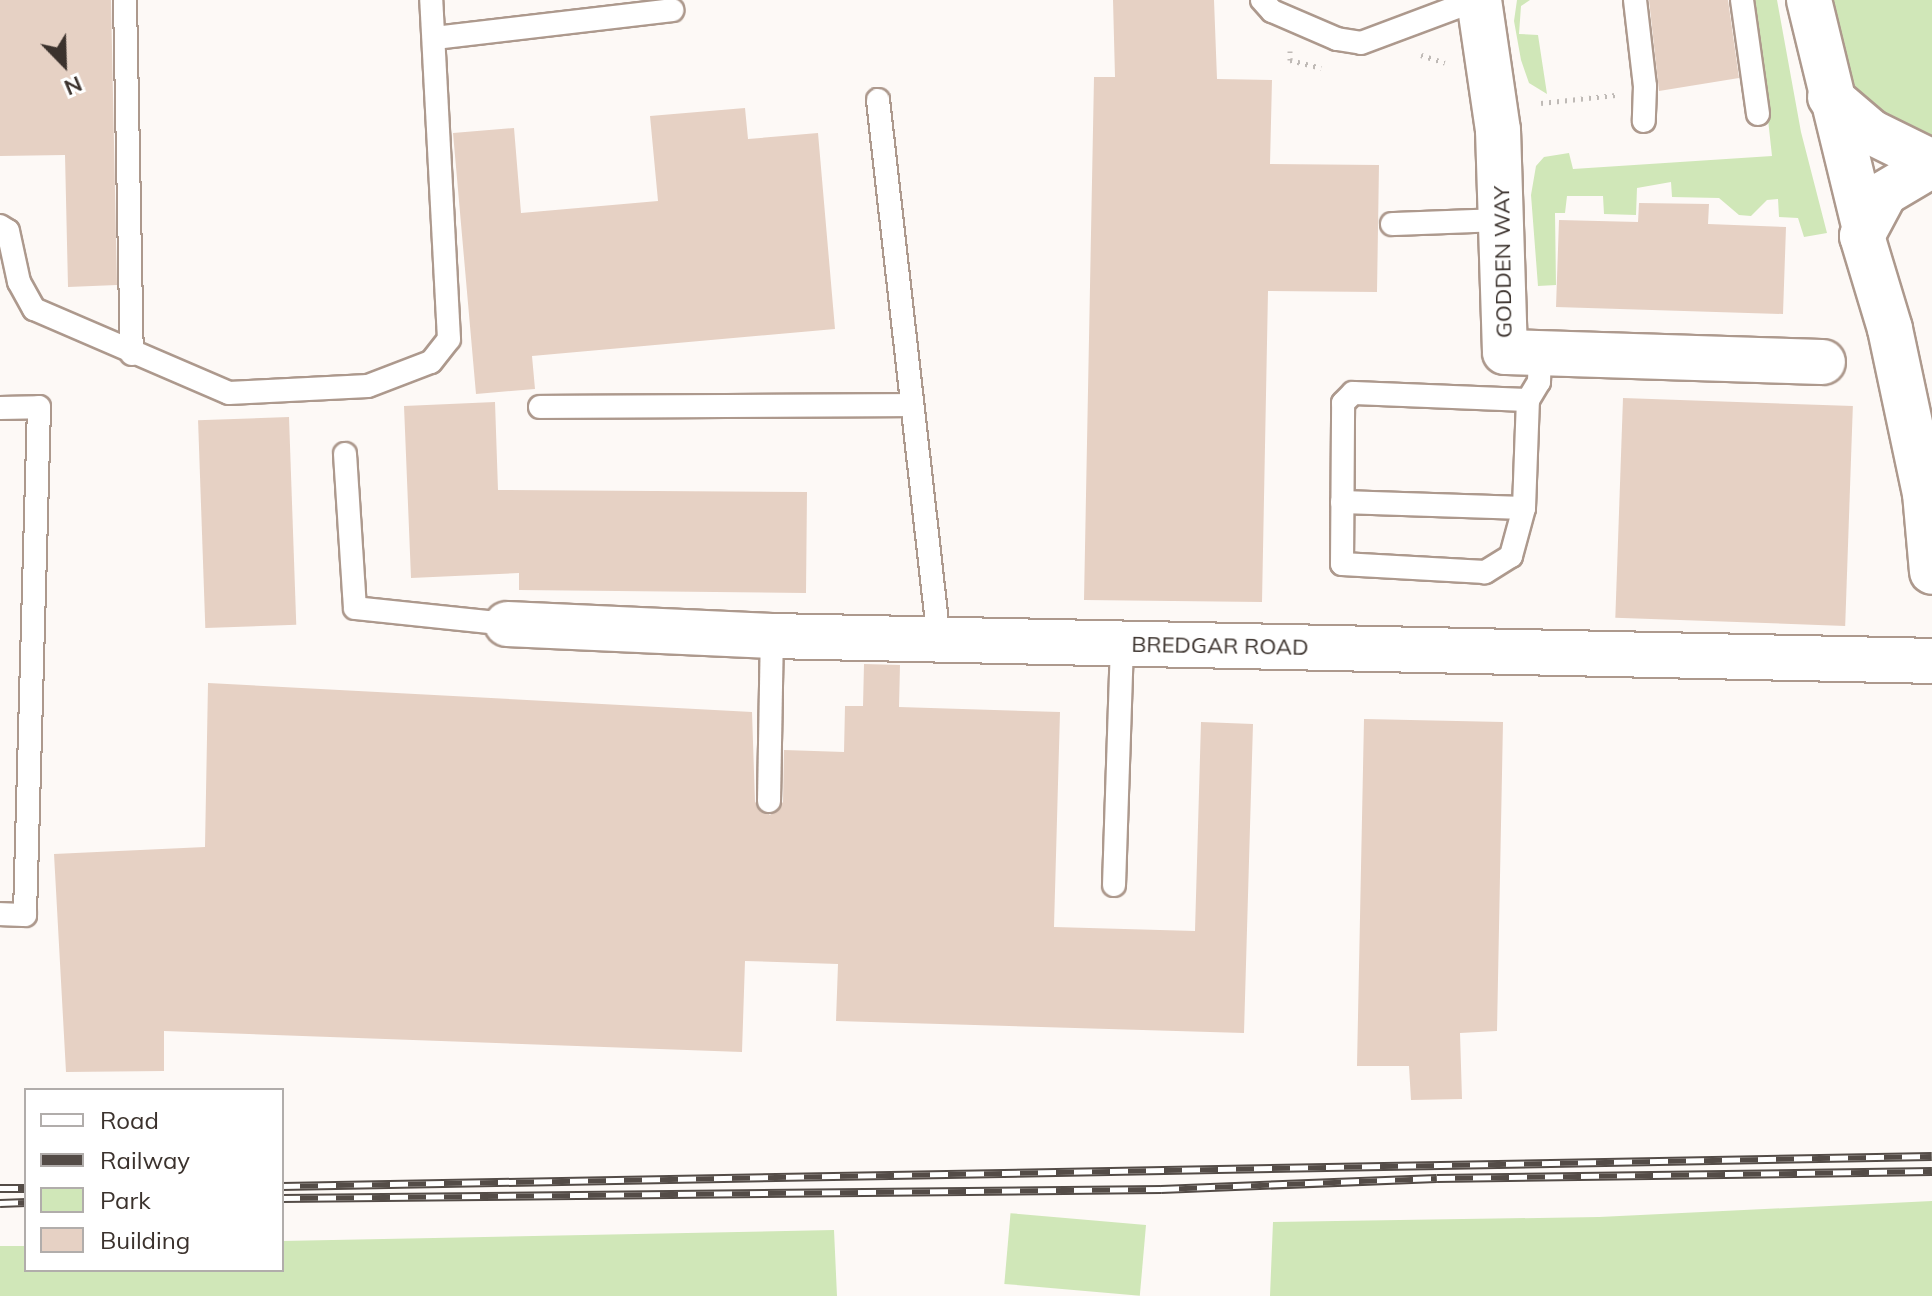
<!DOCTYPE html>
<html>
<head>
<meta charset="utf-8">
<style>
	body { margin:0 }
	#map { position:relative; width:1932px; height:1296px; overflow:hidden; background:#fdf9f6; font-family:Mulish,sans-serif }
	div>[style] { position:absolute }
	.green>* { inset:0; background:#d0e7b8; transform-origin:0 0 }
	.building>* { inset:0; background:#e6d1c4; transform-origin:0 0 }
	.path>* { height:5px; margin-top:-2.5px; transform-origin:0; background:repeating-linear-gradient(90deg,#bfbab6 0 2px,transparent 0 8px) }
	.roads { filter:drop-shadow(2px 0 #ad998d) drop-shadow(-2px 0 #ad998d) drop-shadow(0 2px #ad998d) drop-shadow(0 -2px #ad998d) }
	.lane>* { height:22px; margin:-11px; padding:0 11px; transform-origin:11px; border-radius:11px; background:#fff }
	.street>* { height:44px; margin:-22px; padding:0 22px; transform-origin:22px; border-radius:22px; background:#fff }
	.rail>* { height:9px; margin-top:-4.5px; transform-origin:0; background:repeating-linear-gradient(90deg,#fff 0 18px,#544c47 0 36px); box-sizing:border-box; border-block:2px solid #544c47 }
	span { translate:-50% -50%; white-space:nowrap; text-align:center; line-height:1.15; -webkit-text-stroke:7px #fff; paint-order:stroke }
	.street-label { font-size:22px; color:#3b322d }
	.legend { position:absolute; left:24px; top:1088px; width:260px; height:184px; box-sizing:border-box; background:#fff; border:2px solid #b1adab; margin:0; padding:10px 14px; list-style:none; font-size:24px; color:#3b322d }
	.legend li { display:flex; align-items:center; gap:16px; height:40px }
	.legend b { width:40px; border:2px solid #b1adab }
	.north { position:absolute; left:24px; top:24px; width:80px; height:80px; -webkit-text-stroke:6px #fff; paint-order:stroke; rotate:157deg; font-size:22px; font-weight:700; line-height:32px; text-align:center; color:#3b322d }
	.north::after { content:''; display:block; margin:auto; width:28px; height:36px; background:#3b322d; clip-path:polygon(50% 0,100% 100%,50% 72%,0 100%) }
</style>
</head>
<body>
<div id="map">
	<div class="green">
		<i style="clip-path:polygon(1517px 0,1530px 0,1521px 6px,1519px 34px,1538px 35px,1547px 94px,1529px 83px,1521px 60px,1514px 21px)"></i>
		<i style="clip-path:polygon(1755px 0,1777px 0,1801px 132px,1827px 233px,1804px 237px,1798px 218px,1779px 217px,1778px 199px,1767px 200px,1751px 216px,1739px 215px,1719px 198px,1672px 197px,1671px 182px,1637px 188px,1636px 215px,1604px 214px,1603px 196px,1567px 196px,1565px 213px,1555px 213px,1556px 285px,1538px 286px,1531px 195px,1536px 166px,1544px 157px,1569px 153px,1573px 169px,1772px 156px)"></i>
		<i style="clip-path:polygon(1818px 0,1932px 0,1932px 142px,1861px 110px)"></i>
		<i style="clip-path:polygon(1932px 1201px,1932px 1296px,1270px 1296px,1273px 1222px,1599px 1217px)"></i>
		<i style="left:1146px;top:1225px;width:71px;height:136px;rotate:95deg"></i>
		<i style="clip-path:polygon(834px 1230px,837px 1296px,0 1296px,0 1246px,26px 1246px,26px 1270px,282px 1270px,282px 1241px)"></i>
	</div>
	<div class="building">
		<i style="clip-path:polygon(0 0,111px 0,117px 285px,68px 287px,65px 155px,0 156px)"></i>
		<i style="clip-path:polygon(1113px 0,1214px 0,1217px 79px,1272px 80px,1270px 164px,1379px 165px,1377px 292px,1268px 291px,1262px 602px,1084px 600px,1094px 77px,1115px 77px)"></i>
		<i style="clip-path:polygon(1649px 0,1728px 0,1739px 78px,1659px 91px)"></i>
		<i style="clip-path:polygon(745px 108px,748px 139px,818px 133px,835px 329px,532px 356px,535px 389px,476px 394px,453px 133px,514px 128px,521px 213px,658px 201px,650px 116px)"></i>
		<i style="clip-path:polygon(1639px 203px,1709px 204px,1708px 224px,1786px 227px,1783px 314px,1556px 307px,1559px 220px,1638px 222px)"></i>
		<i style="left:1623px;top:398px;width:230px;height:220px;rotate:2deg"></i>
		<i style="clip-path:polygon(495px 402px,498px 490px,807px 492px,806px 593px,519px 590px,519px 573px,411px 578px,404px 406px)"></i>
		<i style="left:289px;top:417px;width:208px;height:91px;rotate:88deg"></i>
		<i style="clip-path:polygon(864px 664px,900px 665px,899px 707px,1060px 712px,1054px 927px,1195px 931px,1201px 722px,1253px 724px,1244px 1033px,836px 1021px,838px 964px,745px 961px,742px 1052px,164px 1031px,164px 1071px,66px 1072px,54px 854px,205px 847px,208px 683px,752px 712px,755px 802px,770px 815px,783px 802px,784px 750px,844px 752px,845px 706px,863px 706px)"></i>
		<i style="clip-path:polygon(1364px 719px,1503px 722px,1497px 1031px,1460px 1033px,1462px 1099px,1411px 1100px,1409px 1066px,1357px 1066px)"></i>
	</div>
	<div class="path">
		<i style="left:1290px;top:51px;width:9px;rotate:90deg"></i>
		<i style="left:1290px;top:60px;width:32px;rotate:14deg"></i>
		<i style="left:1421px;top:55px;width:25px;rotate:18deg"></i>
		<i style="left:1541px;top:103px;width:75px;rotate:-6.1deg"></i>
	</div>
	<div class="roads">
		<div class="lane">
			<i style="left:125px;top:0;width:354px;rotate:88.9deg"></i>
			<i style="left:1262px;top:0;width:15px;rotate:48deg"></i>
			<i style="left:1272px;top:11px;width:71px;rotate:23.3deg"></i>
			<i style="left:1337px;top:39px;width:24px;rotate:9deg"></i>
			<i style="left:1361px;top:43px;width:123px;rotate:-20.5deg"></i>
			<i style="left:1635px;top:0;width:87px;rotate:83.4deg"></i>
			<i style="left:1645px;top:86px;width:35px;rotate:92deg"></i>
			<i style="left:1742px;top:0;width:115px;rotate:82deg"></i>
			<i style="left:435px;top:38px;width:239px;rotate:-6.7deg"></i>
			<i style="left:878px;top:100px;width:543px;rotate:83.56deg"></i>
			<i style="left:1392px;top:224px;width:111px;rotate:-2.1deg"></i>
			<i style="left:0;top:226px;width:9px;rotate:32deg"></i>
			<i style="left:8px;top:231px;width:52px;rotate:77.8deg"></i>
			<i style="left:19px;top:282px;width:31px;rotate:61deg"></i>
			<i style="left:34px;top:309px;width:212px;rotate:23.3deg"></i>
			<i style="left:229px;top:393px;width:139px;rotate:-2.9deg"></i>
			<i style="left:368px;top:386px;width:67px;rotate:-20.9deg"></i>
			<i style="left:431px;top:362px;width:29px;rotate:-52deg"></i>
			<i style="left:449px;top:339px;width:339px;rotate:-93deg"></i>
			<i style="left:540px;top:407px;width:372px;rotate:-0.3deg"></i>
			<i style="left:0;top:408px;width:39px;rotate:-1deg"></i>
			<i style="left:39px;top:407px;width:508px;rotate:91.58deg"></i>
			<i style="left:25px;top:915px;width:25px;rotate:-178deg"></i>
			<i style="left:345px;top:454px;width:154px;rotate:86.3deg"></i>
			<i style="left:355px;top:608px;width:153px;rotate:6deg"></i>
			<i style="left:1342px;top:502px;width:182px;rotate:1.9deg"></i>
			<i style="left:1524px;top:508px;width:50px;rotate:105.2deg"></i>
			<i style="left:1511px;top:556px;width:31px;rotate:148deg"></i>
			<i style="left:1485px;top:572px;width:143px;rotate:-176.8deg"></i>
			<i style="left:1342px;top:564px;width:161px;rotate:-89.6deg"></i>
			<i style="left:1343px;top:403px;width:14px;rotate:-45deg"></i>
			<i style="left:1353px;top:393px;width:175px;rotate:2.3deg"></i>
			<i style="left:1524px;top:508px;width:108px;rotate:-87.9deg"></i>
			<i style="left:1528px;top:400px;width:21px;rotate:-59deg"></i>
			<i style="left:1539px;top:382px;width:29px;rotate:-88deg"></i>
			<i style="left:769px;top:801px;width:165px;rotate:-89deg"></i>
			<i style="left:1114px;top:885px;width:241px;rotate:-88.1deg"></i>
		</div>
		<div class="street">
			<i style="left:1479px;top:0;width:131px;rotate:81.7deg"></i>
			<i style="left:1498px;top:130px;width:222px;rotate:88.2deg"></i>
			<i style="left:1505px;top:352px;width:318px;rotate:1.8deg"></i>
			<i style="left:1809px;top:0;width:233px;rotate:76.3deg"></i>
			<i style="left:1830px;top:97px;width:54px;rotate:40.5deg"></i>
			<i style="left:1871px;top:132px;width:68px;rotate:26.2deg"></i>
			<i style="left:1932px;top:165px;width:55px;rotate:149.2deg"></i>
			<i style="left:1885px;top:193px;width:49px;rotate:118.1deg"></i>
			<i style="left:1862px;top:236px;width:97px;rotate:73.2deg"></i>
			<i style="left:1890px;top:329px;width:168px;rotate:78deg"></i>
			<i style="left:1925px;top:493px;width:79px;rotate:84.9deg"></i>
			<i style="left:507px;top:624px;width:265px;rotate:2.6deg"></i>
			<i style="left:772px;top:636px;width:1160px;rotate:1.23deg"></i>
		</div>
	</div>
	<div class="rail">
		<i style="left:282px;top:1186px;width:1650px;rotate:-1.04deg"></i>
		<i style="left:0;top:1188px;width:26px"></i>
		<i style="left:282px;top:1198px;width:879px;rotate:-0.59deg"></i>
		<i style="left:1161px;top:1189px;width:276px;rotate:-2.3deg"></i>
		<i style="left:1437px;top:1178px;width:495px;rotate:-0.8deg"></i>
		<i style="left:0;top:1203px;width:26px;rotate:-2deg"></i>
	</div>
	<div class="street-label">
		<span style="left:1503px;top:262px;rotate:-91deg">GODDEN WAY</span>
		<span style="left:1220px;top:646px;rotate:1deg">BREDGAR ROAD</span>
	</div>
	<ul class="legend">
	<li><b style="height:10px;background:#fff"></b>Road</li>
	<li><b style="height:10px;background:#544c47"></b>Railway</li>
	<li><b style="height:22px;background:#d0e7b8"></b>Park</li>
	<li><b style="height:22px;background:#e6d1c4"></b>Building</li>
	</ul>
	<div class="north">N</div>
</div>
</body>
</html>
